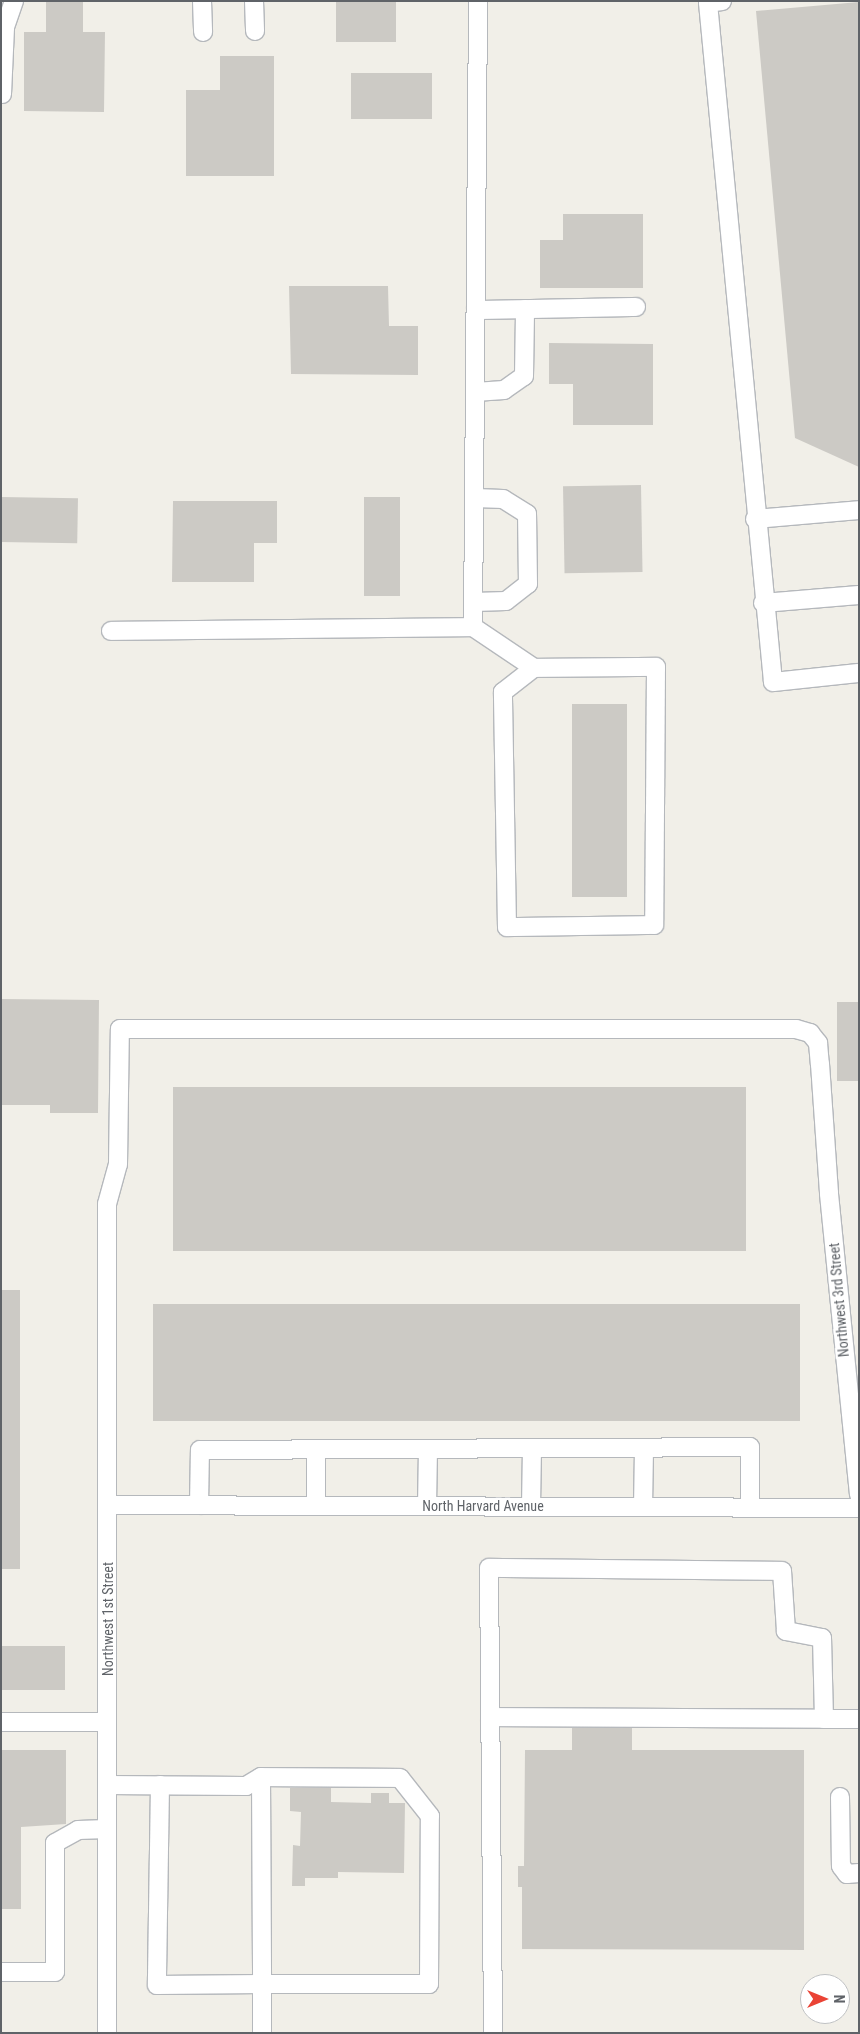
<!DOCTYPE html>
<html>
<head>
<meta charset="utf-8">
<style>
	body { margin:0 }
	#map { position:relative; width:860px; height:2034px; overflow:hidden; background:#f1efe8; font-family:"Roboto Condensed",sans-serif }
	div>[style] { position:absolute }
	.building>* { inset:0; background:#cccac5; transform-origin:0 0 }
	.roads { filter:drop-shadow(1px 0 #b5b8bc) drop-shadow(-1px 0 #b5b8bc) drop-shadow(0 1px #b5b8bc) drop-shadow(0 -1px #b5b8bc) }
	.minor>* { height:18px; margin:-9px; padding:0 9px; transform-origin:9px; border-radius:9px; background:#fff }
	span { translate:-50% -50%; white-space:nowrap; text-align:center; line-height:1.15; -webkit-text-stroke:4.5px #fff; paint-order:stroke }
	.street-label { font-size:14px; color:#5f6368 }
	.frame { position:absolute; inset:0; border:2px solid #5f6368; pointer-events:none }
	.north { position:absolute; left:800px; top:1974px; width:50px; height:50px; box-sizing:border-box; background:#fff; border:1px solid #bfc1c3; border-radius:50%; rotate:90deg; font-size:14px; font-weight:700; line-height:20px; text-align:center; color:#5f6368 }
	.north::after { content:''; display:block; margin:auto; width:18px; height:22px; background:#ea4335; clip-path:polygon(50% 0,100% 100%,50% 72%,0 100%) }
</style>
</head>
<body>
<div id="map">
	<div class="building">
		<i style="clip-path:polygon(46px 1px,83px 1px,83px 32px,105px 32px,104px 112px,24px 111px,24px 32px,46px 32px)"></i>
		<i style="left:336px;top:1px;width:60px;height:41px"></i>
		<i style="clip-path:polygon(859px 2px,859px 467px,795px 438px,756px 11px)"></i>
		<i style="clip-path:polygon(220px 56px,274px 56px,274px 176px,186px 176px,186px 90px,220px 90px)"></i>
		<i style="left:432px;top:73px;width:46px;height:81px;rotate:90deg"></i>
		<i style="clip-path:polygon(563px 214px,643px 214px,643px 288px,540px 288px,540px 240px,563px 240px)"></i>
		<i style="clip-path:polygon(289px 286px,388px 286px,389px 326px,418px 326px,418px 375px,291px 374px)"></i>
		<i style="clip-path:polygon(549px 343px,653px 344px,653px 425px,573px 425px,573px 384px,549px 384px)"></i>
		<i style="left:641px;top:485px;width:87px;height:78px;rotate:89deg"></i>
		<i style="left:1px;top:497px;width:77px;height:45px;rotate:1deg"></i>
		<i style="left:400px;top:497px;width:99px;height:36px;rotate:90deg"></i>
		<i style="clip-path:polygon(173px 501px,277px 501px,277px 543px,254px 543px,254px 582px,172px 582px)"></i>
		<i style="left:572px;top:704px;width:55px;height:193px"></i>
		<i style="clip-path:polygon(1px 999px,99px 1000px,98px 1113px,50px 1113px,50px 1105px,1px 1105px)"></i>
		<i style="left:837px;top:1002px;width:22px;height:79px"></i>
		<i style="left:173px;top:1087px;width:573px;height:164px"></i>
		<i style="left:1px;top:1290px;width:19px;height:279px"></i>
		<i style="left:153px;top:1304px;width:647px;height:117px"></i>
		<i style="left:1px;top:1646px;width:64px;height:44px"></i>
		<i style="clip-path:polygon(572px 1728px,632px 1728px,632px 1750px,804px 1750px,804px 1950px,522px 1949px,522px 1887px,518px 1887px,518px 1866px,524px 1866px,525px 1750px,572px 1750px)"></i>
		<i style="clip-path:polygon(1px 1750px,66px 1750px,66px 1824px,21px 1827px,21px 1909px,1px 1909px)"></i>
		<i style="clip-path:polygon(290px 1788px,331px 1788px,331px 1802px,371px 1803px,371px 1793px,389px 1793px,389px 1803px,405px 1803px,404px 1873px,338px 1872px,338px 1878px,305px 1878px,305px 1886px,292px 1886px,293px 1845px,300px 1846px,301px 1812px,290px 1811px)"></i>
	</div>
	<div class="roads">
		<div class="minor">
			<i style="left:202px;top:1px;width:31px;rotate:88deg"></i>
			<i style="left:254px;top:1px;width:30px;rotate:88deg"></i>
			<i style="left:722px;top:1px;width:14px;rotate:172deg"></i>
			<i style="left:708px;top:3px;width:682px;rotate:84.53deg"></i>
			<i style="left:773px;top:682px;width:86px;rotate:-6deg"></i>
			<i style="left:2px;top:94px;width:67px;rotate:-87.4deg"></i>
			<i style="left:5px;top:27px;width:28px;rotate:-71deg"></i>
			<i style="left:476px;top:310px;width:160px;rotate:-1.1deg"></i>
			<i style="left:475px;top:392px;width:29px;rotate:-4deg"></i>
			<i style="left:504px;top:390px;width:24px;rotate:-35deg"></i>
			<i style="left:524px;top:376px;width:67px;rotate:-89.1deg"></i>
			<i style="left:755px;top:519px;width:104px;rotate:-4.9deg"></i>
			<i style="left:474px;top:602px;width:32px;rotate:-2deg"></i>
			<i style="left:506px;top:601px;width:28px;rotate:-38deg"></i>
			<i style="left:528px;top:584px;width:70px;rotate:-90.8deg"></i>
			<i style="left:527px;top:514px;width:28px;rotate:-148deg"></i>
			<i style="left:503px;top:499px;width:28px;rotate:-178deg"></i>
			<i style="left:763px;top:603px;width:96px;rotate:-4.8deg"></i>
			<i style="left:473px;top:627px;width:73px;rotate:33.9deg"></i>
			<i style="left:534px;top:668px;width:122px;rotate:-0.5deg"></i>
			<i style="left:656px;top:667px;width:258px;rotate:90.4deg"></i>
			<i style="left:654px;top:925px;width:147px;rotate:179.2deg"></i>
			<i style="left:507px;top:927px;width:235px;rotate:-91deg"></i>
			<i style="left:503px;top:692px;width:39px;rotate:-38deg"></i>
			<i style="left:111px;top:631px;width:362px;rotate:-0.6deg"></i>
			<i style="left:473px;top:627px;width:626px;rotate:-89.54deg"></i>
			<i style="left:108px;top:1505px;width:751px;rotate:0.23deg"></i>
			<i style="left:199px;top:1505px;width:55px;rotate:-89deg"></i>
			<i style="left:200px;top:1450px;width:550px;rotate:-0.31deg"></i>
			<i style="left:750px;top:1447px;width:60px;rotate:90deg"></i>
			<i style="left:316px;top:1505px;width:56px;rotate:-90deg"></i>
			<i style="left:427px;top:1506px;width:57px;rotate:-89deg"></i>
			<i style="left:531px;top:1506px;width:58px;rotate:-89deg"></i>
			<i style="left:643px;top:1507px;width:59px;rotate:-89deg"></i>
			<i style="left:490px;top:1717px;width:334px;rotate:0.3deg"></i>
			<i style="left:824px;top:1719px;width:81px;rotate:-91.4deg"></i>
			<i style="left:822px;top:1638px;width:37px;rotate:-169deg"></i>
			<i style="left:786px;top:1631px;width:60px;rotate:-93.8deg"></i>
			<i style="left:782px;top:1571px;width:293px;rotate:-179.4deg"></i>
			<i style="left:489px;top:1568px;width:465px;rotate:89.5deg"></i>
			<i style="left:824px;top:1719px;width:35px"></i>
			<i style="left:1px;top:1722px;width:106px"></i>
			<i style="left:107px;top:1785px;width:139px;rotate:0.4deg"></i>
			<i style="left:246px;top:1786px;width:17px;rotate:-31deg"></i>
			<i style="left:160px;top:1785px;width:200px;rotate:90.9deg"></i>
			<i style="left:157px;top:1985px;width:105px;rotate:-0.5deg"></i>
			<i style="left:262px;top:1984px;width:167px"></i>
			<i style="left:429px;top:1984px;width:168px;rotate:-89.7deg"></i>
			<i style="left:430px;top:1816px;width:48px;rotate:-128.3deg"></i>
			<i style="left:400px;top:1778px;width:139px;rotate:-179.6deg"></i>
			<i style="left:261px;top:1777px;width:207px;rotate:89.7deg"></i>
			<i style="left:262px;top:1984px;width:49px;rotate:90deg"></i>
			<i style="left:840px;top:1797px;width:69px;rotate:89.2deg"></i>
			<i style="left:841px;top:1866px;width:10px;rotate:53deg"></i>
			<i style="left:847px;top:1874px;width:12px;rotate:-5deg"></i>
			<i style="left:1px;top:1972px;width:54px"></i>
			<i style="left:55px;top:1972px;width:129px;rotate:-90deg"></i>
			<i style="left:55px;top:1843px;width:26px;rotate:-29deg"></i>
			<i style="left:78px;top:1830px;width:29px;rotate:-2deg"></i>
			<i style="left:107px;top:2033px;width:829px;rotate:-90deg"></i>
			<i style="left:107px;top:1204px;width:41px;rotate:-74.6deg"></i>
			<i style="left:118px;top:1164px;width:135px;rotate:-89.2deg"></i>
			<i style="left:120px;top:1029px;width:676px"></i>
			<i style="left:796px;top:1029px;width:15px;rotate:16deg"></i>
			<i style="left:810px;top:1033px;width:13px;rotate:51deg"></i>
			<i style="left:818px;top:1043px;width:21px;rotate:85deg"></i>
			<i style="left:820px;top:1064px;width:130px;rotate:86deg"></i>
			<i style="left:829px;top:1194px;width:302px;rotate:84.3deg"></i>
		</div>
	</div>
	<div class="street-label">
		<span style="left:839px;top:1300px;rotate:-95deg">Northwest 3rd Street</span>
		<span style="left:483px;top:1506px">North Harvard Avenue</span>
		<span style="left:108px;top:1619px;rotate:-90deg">Northwest 1st Street</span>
	</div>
	<div class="frame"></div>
	<div class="north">N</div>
</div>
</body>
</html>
